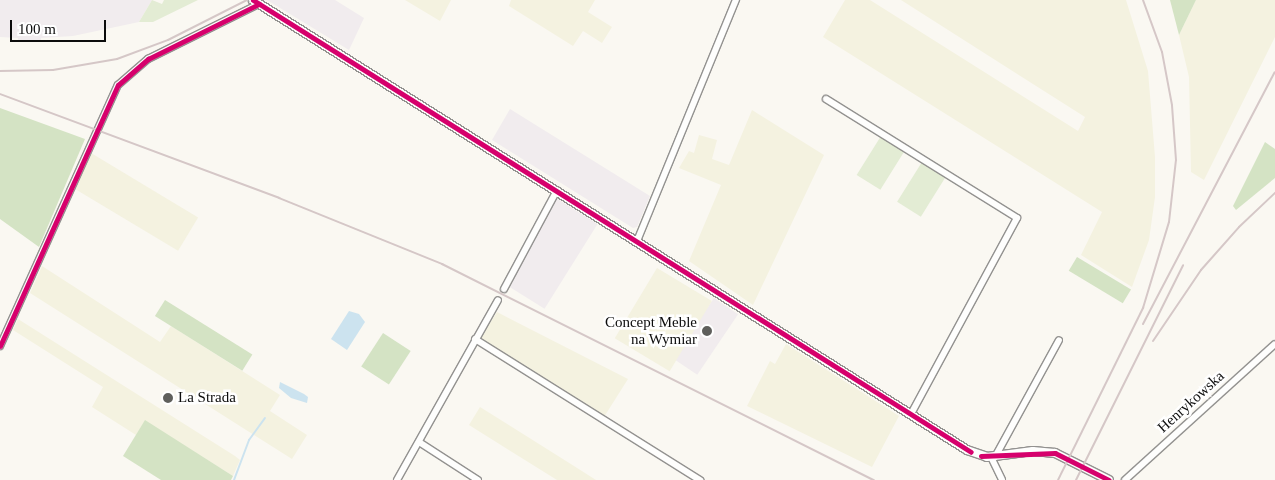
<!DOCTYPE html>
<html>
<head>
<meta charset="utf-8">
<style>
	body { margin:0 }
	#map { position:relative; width:1275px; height:480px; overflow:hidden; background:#faf8f2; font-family:"Times New Roman",serif }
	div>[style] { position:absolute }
	.industrial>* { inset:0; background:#f1ecee; transform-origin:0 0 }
	.farmland>* { inset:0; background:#f4f2e0; transform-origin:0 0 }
	.green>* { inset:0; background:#e3ecd4; transform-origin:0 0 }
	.forest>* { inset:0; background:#d4e3c4; transform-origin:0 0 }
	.water>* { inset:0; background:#cce3ef }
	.stream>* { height:2px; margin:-1px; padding:0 1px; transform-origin:1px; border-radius:1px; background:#cce3ef }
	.roads { filter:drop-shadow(1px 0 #939290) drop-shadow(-1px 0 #939290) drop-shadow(0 1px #939290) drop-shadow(0 -1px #939290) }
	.minor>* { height:6px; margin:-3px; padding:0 3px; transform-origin:3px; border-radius:3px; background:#fefefd }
	.tertiary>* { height:8px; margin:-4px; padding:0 4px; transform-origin:4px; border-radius:4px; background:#fefefd }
	.rail>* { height:2px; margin:-1px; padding:0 1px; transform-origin:1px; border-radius:1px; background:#d5c7c7 }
	.cycleway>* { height:5px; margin:-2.5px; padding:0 2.5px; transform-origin:2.5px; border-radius:2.5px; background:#d6006c }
	.dots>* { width:14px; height:14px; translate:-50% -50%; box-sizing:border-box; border:2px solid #fff; border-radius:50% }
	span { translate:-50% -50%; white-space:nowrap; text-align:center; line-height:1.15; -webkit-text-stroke:5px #fff; paint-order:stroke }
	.poi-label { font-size:15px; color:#0c0c0c }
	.right { translate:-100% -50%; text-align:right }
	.left { translate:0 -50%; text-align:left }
	.street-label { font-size:15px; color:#0c0c0c }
	.scale { position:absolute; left:10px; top:20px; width:96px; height:22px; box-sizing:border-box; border:2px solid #0c0c0c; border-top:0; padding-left:6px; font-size:15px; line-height:18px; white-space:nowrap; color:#0c0c0c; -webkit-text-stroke:4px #fff; paint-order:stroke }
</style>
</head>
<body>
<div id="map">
	<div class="industrial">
		<i style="clip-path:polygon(0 0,152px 0,139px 22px,73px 36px,41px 38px,41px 42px,18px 42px,18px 38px,0 37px)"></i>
		<i style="clip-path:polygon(267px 0,335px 0,364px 18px,349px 50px)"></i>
		<i style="clip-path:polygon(510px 109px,650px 196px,637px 227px,633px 228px,492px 140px)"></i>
		<i style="left:556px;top:198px;width:49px;height:100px;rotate:32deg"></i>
		<i style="left:714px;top:298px;width:29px;height:73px;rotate:34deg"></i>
	</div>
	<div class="farmland">
		<i style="clip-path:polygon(405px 0,451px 0,440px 21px)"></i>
		<i style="clip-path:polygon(511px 0,595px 0,588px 12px,612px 27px,602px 43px,583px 31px,573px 46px,509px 6px)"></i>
		<i style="clip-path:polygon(845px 0,870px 0,1078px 131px,1085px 117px,901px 0,1126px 0,1148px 71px,1155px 157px,1155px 197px,1149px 240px,1132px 287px,1081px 255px,1102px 212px,823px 37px)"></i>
		<i style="clip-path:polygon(1196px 0,1275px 0,1275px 37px,1204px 180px,1191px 172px,1189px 77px,1179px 35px)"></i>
		<i style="clip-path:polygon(752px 110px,824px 155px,753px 305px,689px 261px,721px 185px,679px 168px,689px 151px,694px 153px,699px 135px,717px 140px,712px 159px,729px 165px)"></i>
		<i style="left:91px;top:153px;width:125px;height:39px;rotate:31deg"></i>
		<i style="clip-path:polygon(42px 266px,160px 342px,171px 326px,280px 395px,270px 411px,307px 435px,292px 459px,30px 293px)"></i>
		<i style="left:657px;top:268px;width:64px;height:82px;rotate:31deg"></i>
		<i style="clip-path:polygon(497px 312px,628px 379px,604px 417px,480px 339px)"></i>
		<i style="clip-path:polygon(18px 319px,235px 456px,240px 460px,233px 476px,145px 421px,136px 435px,92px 407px,103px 387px,13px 330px)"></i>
		<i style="clip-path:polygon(786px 344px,899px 416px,872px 467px,747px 406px,770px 361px,775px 364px)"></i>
		<i style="clip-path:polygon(480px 407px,574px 466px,596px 480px,557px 480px,469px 425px)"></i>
	</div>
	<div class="green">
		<i style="clip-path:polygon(152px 0,162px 4px,164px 0,198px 0,153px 22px,139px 22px)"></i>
		<i style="left:881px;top:136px;width:28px;height:46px;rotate:32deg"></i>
		<i style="left:922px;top:162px;width:28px;height:47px;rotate:32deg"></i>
	</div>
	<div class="forest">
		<i style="clip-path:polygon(1170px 0,1196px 0,1179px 35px)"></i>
		<i style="clip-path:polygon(0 108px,85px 139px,39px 247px,0 219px)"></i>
		<i style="clip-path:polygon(1265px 142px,1275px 149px,1275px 178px,1236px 210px,1233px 206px)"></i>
		<i style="left:1077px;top:257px;width:63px;height:16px;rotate:31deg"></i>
		<i style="left:165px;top:300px;width:103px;height:19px;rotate:32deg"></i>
		<i style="left:383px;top:333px;width:33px;height:40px;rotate:33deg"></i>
		<i style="clip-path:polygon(145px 420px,233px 476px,231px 480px,161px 480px,123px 456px)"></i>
	</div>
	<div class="water">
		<i style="clip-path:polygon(349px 311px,359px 314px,365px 322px,347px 350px,331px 339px)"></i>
		<i style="clip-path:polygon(280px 382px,304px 394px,308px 397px,307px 403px,291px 398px,279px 388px)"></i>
	</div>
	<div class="stream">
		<i style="left:234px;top:480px;width:43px;rotate:-69.4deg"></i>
		<i style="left:249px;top:440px;width:27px;rotate:-54deg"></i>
	</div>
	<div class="roads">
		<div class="minor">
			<i style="left:826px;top:99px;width:225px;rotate:31.9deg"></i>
			<i style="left:1017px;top:218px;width:223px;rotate:118.4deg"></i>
			<i style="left:637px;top:241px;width:261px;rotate:-67.7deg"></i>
			<i style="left:504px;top:289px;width:112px;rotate:-61.8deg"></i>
			<i style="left:475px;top:339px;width:266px;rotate:32.1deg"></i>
			<i style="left:0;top:346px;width:286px;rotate:-65.7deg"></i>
			<i style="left:118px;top:85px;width:40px;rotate:-41deg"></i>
			<i style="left:148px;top:59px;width:124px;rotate:-26.4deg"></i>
			<i style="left:419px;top:442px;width:70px;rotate:32.8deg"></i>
			<i style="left:991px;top:457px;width:25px;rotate:64deg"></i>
			<i style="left:995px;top:457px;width:133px;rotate:-61.3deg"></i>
			<i style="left:397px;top:480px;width:206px;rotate:-60.7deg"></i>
			<i style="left:1125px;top:480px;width:202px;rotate:-42.2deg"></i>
		</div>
		<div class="tertiary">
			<i style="left:253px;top:0;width:844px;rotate:32.22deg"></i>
			<i style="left:967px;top:450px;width:21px;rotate:19deg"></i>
			<i style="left:987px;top:457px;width:46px;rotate:-7.4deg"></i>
			<i style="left:1033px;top:451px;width:22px;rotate:5deg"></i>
			<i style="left:1055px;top:453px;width:60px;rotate:26.6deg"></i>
		</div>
	</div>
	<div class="rail">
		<i style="left:0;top:71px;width:53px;rotate:-1.1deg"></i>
		<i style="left:53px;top:70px;width:65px;rotate:-9.8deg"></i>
		<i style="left:117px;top:59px;width:54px;rotate:-20.4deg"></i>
		<i style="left:168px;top:40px;width:89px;rotate:-26.9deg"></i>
		<i style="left:0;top:94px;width:298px;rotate:20.4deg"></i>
		<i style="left:279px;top:198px;width:176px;rotate:22deg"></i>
		<i style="left:442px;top:264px;width:483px;rotate:26.6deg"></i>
		<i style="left:1143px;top:324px;width:284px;rotate:-62.4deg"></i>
		<i style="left:1153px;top:341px;width:86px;rotate:-55.9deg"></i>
		<i style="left:1201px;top:270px;width:57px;rotate:-48.5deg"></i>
		<i style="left:1239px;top:227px;width:50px;rotate:-43.4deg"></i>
		<i style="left:1058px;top:480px;width:192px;rotate:-63.7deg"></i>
		<i style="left:1143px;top:308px;width:90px;rotate:-73.2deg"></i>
		<i style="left:1169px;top:222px;width:62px;rotate:-83.6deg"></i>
		<i style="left:1176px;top:160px;width:55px;rotate:-94.2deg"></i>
		<i style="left:1172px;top:105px;width:54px;rotate:-100.7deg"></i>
		<i style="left:1162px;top:52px;width:55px;rotate:-110.1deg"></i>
		<i style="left:1076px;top:480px;width:240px;rotate:-63.5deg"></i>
	</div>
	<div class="cycleway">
		<i style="left:253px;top:0;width:848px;rotate:32.19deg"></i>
		<i style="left:0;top:346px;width:286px;rotate:-65.7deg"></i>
		<i style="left:118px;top:85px;width:40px;rotate:-41deg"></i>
		<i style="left:148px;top:59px;width:124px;rotate:-26.4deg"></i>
		<i style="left:981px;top:456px;width:74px;rotate:-2.3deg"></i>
		<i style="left:1055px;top:453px;width:60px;rotate:26.6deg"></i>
	</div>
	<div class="dots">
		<i style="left:707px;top:331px;background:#5f5f5c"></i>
		<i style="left:168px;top:398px;background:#5f5f5c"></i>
	</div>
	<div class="poi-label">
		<span class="right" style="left:697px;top:331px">Concept Meble<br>na Wymiar</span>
		<span class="left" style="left:178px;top:398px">La Strada</span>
	</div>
	<div class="street-label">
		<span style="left:1191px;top:402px;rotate:-42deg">Henrykowska</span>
	</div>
	<div class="scale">100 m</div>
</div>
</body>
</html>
